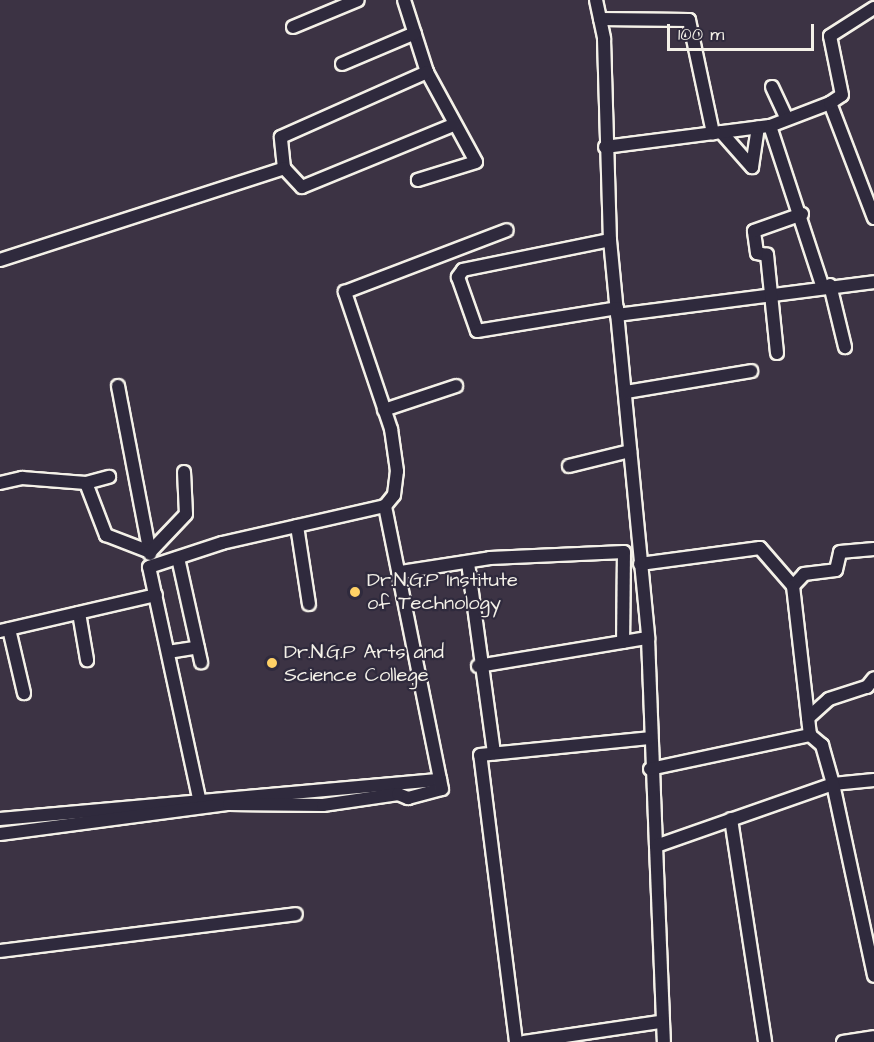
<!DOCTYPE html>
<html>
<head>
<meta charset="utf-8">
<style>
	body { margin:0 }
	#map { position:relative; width:874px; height:1042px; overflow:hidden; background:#3c3344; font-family:"Architects Daughter",sans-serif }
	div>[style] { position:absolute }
	.roads { filter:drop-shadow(2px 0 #f4f1e8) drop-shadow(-2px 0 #f4f1e8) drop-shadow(0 2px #f4f1e8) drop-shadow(0 -2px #f4f1e8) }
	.street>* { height:12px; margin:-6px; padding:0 6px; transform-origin:6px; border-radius:6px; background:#2f2a3d }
	.dots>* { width:16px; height:16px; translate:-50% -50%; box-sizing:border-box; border:3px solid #2f2a3d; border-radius:50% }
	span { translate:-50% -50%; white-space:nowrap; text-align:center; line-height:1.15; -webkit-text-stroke:4.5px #2f2a3d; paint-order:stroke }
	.poi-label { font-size:20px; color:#f4f1e8 }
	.left { translate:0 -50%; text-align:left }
	.scale { position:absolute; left:667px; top:24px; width:147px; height:27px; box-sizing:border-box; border:3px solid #f4f1e8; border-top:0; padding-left:8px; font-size:18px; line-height:21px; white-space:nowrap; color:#f4f1e8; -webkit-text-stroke:4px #2f2a3d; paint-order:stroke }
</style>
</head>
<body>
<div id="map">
	<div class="roads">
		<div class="street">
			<i style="left:404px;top:0;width:76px;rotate:72.3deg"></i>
			<i style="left:427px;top:72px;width:102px;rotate:61.4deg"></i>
			<i style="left:476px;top:162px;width:61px;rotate:162.8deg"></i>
			<i style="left:596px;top:0;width:40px;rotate:78deg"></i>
			<i style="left:604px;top:39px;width:201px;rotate:88.3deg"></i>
			<i style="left:610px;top:240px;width:400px;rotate:84.5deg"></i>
			<i style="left:648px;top:638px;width:208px;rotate:87.8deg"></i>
			<i style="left:656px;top:846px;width:188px;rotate:-19.3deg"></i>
			<i style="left:833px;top:784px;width:41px;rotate:-5.6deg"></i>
			<i style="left:600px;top:19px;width:89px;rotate:0.6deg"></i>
			<i style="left:689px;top:20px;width:116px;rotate:78deg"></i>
			<i style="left:293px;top:27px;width:70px;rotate:-22.6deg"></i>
			<i style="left:342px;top:64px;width:79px;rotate:-23deg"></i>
			<i style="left:772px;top:87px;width:31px;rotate:65deg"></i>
			<i style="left:830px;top:103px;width:123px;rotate:69.1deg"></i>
			<i style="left:770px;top:126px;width:167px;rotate:71.9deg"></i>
			<i style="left:721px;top:132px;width:47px;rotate:48.5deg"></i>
			<i style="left:752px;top:167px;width:40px;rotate:-81.5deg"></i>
			<i style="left:605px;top:147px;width:166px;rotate:-7.3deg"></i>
			<i style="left:770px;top:126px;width:64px;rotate:-21deg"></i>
			<i style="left:830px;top:103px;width:14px;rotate:-34deg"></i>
			<i style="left:842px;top:95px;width:60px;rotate:-101.5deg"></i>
			<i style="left:830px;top:36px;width:52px;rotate:-32.5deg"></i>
			<i style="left:284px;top:168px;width:31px;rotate:-96deg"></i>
			<i style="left:281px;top:137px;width:160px;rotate:-24deg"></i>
			<i style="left:610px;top:240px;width:150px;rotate:168.5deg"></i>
			<i style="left:463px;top:270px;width:9px;rotate:126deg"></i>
			<i style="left:458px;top:277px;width:57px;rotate:70.6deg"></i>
			<i style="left:477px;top:331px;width:142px;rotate:-9.3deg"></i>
			<i style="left:0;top:260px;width:299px;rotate:-17.9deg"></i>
			<i style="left:284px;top:168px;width:26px;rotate:47deg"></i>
			<i style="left:302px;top:187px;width:163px;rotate:-22.3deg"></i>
			<i style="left:830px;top:285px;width:64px;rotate:76.4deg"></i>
			<i style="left:617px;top:315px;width:259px;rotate:-7.3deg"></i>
			<i style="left:777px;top:353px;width:99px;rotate:-95.8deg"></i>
			<i style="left:767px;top:255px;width:10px;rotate:-169deg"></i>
			<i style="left:757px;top:253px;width:22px;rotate:-98deg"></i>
			<i style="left:754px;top:231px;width:51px;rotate:-19.5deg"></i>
			<i style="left:118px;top:386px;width:171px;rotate:79.2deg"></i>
			<i style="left:626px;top:392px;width:127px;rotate:-9.5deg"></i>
			<i style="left:384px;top:410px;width:76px;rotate:-18.4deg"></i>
			<i style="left:569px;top:466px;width:63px;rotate:-13.8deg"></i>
			<i style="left:0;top:483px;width:23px;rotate:-13deg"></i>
			<i style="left:22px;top:478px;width:64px;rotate:4.5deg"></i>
			<i style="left:86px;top:483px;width:24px;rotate:-15deg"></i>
			<i style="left:86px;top:483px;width:56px;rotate:69deg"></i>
			<i style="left:106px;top:535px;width:47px;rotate:21.1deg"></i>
			<i style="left:150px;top:552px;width:52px;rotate:-46.5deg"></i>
			<i style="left:186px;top:514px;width:42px;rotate:-92.7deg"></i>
			<i style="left:297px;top:526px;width:79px;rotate:81.3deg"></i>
			<i style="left:178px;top:558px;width:107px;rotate:77.5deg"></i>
			<i style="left:468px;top:563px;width:192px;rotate:82.2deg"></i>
			<i style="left:640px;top:564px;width:121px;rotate:-7.6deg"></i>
			<i style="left:760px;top:548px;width:50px;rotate:49deg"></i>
			<i style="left:793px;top:586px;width:16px;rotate:-47deg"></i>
			<i style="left:804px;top:574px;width:32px;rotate:-7deg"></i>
			<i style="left:836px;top:570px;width:18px;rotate:-77deg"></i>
			<i style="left:840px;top:552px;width:34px;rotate:-5deg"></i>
			<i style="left:401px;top:572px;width:90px;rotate:-8.9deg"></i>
			<i style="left:490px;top:558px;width:134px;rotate:-2.6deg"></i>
			<i style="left:624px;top:552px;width:90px;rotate:90.6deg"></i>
			<i style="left:793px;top:586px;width:150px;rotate:83.5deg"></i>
			<i style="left:810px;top:735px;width:16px;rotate:40deg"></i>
			<i style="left:822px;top:745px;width:41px;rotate:74.2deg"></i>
			<i style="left:833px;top:784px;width:196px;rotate:77.9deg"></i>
			<i style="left:79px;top:613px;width:48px;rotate:80.3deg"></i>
			<i style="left:9px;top:629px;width:66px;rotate:76.8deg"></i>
			<i style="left:0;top:631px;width:160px;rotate:-13deg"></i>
			<i style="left:168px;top:652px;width:30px;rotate:-9deg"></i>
			<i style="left:478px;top:666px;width:172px;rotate:-9.4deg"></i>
			<i style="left:808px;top:718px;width:28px;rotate:-42deg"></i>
			<i style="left:829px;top:699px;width:40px;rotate:-18deg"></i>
			<i style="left:867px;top:687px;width:11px;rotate:-52deg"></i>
			<i style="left:650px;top:769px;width:164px;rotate:-12deg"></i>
			<i style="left:199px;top:798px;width:236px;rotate:-102.2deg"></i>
			<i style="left:149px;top:567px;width:77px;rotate:-18.2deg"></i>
			<i style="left:222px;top:543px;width:167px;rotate:-12.8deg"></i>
			<i style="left:385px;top:506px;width:14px;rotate:-51deg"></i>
			<i style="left:394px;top:495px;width:24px;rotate:-83deg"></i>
			<i style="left:397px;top:471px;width:42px;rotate:-98.1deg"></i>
			<i style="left:391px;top:429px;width:145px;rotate:-108.6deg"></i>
			<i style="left:345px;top:292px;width:173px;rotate:-20.9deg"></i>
			<i style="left:0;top:819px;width:442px;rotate:-5.1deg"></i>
			<i style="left:731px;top:819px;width:226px;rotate:81.3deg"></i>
			<i style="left:0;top:834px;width:231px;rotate:-7.5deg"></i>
			<i style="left:229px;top:804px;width:94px;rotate:0.6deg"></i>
			<i style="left:323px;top:805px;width:76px;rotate:-8.3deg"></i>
			<i style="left:398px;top:794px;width:11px;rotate:22deg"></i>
			<i style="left:408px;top:798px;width:35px;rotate:-15deg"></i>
			<i style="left:442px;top:789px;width:289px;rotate:-101.4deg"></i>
			<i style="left:656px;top:846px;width:196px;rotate:87.7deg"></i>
			<i style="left:0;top:951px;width:298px;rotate:-7.1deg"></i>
			<i style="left:516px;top:1042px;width:289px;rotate:-97.1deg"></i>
			<i style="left:480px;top:755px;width:170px;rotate:-5.7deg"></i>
			<i style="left:524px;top:1042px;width:137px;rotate:-8.4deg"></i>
			<i style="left:843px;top:1042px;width:31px;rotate:-9deg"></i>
		</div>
	</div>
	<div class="dots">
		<i style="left:355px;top:592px;background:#ffd166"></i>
		<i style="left:272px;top:663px;background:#ffd166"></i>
	</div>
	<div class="poi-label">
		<span class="left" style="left:367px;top:592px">Dr.N.G.P Institute<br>of Technology</span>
		<span class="left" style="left:284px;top:664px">Dr.N.G.P Arts and<br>Science College</span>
	</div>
	<div class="scale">100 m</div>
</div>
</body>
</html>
